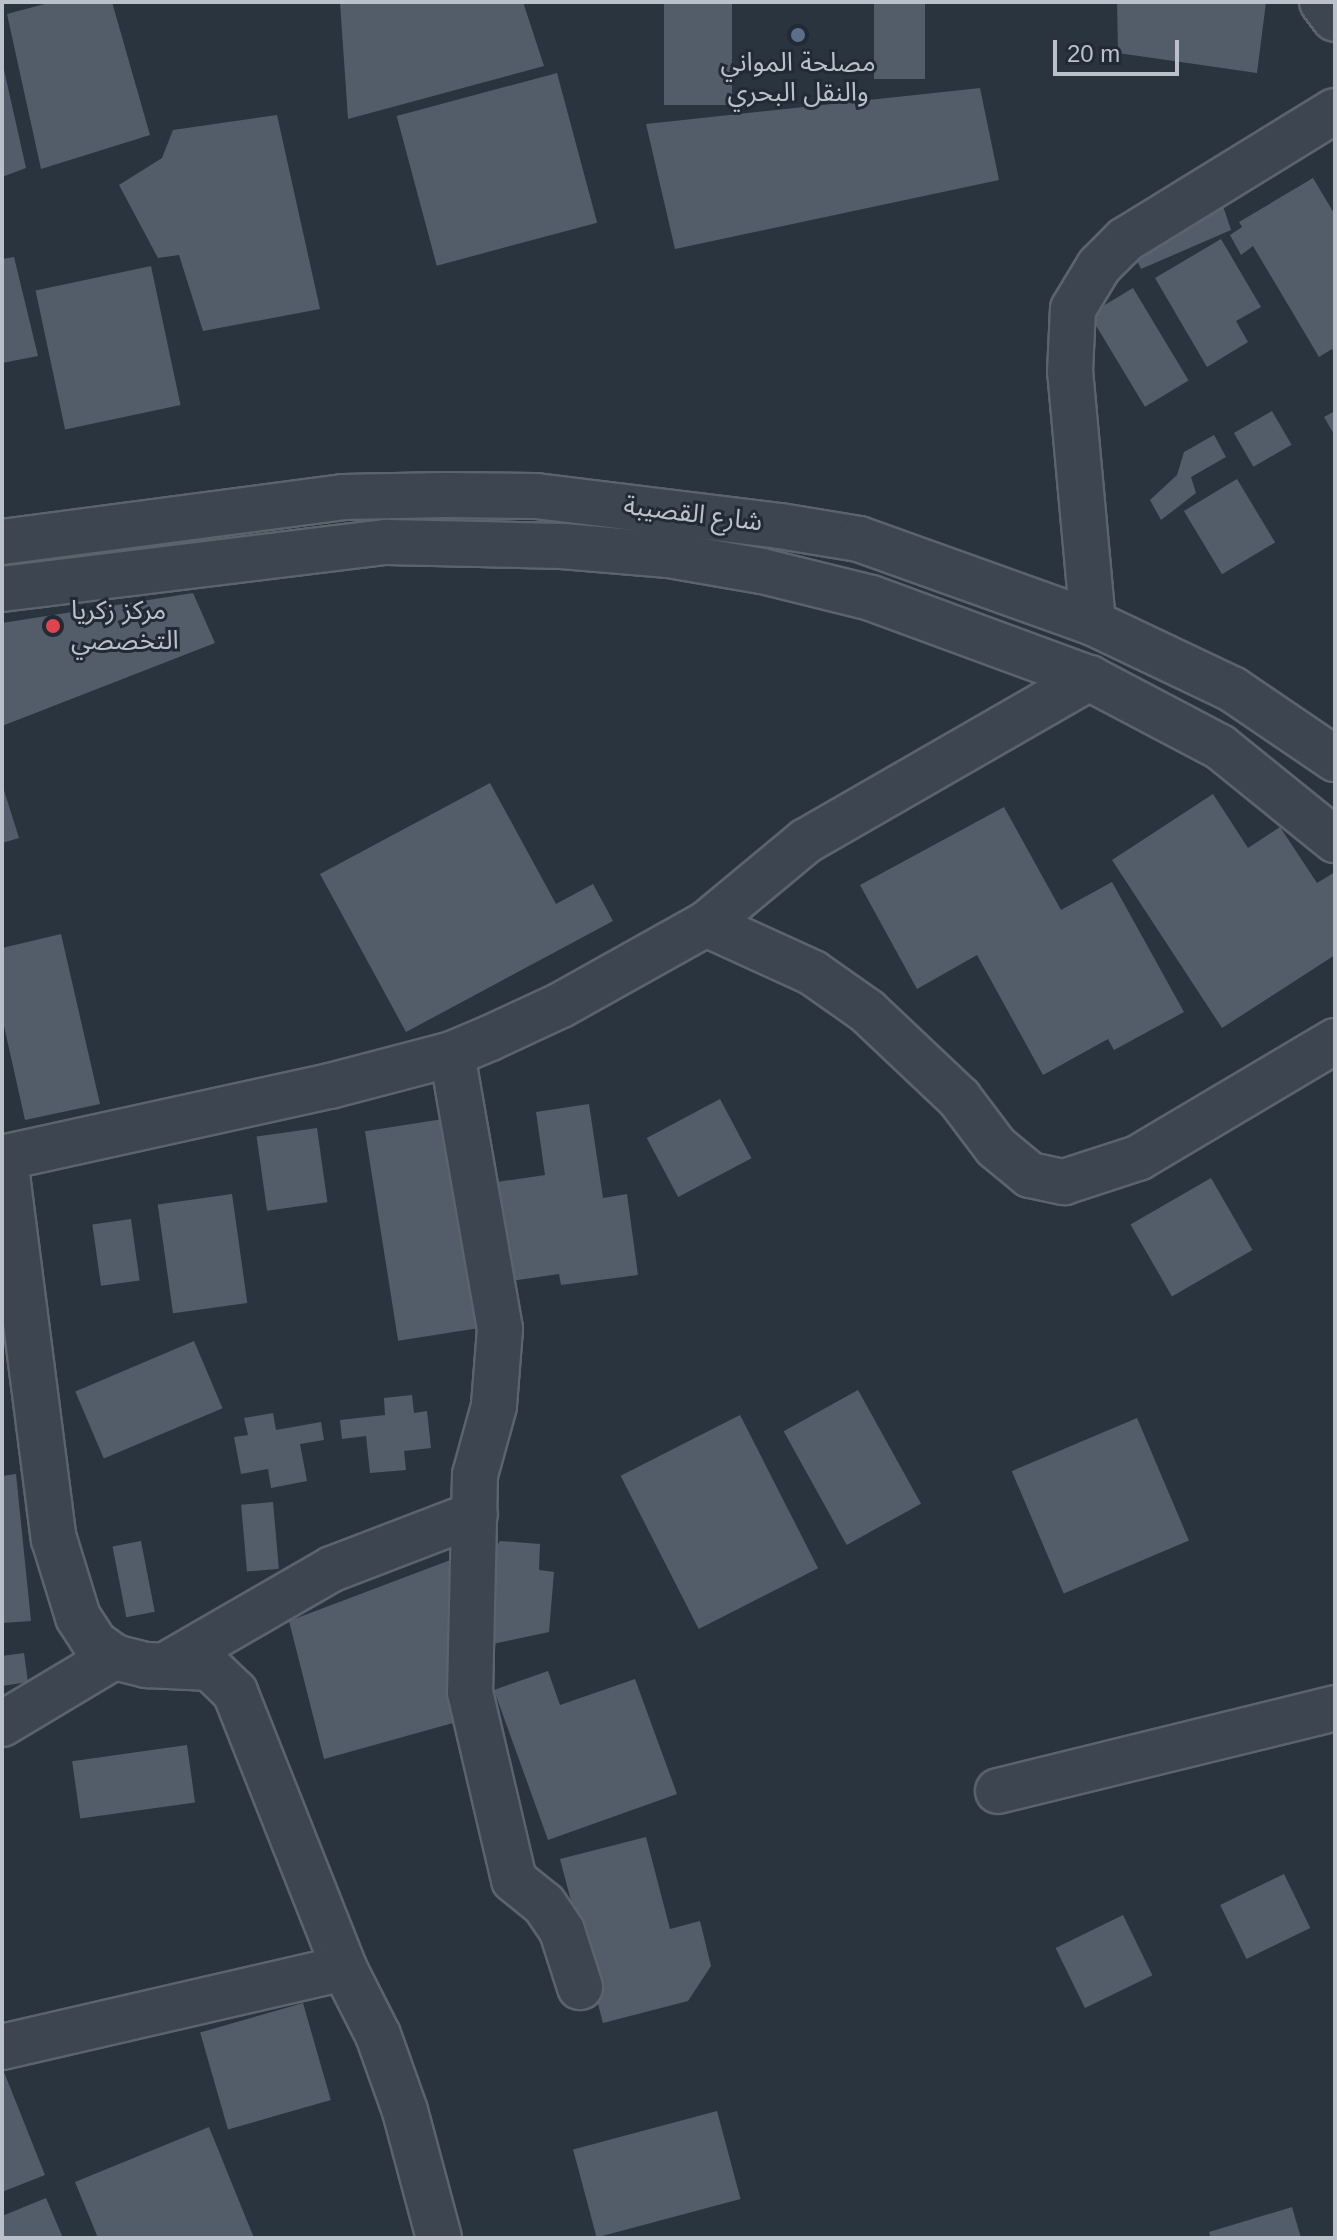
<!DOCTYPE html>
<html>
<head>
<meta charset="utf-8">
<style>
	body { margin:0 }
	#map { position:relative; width:1337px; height:2240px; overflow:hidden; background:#29343f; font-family:Helvetica,"Noto Sans Arabic",sans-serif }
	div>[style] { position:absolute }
	.building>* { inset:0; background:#535d6a; transform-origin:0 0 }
	.roads { filter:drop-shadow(2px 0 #5b636d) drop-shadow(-2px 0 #5b636d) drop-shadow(0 2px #5b636d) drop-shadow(0 -2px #5b636d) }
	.minor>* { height:44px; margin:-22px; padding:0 22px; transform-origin:22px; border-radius:22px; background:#3d4550 }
	.tertiary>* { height:44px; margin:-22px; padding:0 22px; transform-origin:22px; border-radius:22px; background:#3d4550 }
	.dots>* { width:22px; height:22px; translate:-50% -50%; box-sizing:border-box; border:4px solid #222a35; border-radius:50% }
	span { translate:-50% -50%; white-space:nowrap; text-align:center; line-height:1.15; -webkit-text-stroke:6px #222a35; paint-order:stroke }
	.poi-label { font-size:26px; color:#bac1ca }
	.left { translate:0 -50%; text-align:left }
	.street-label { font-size:26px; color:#bac1ca }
	.frame { position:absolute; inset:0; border:4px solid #bac1ca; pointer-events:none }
	.scale { position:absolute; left:1053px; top:40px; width:126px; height:36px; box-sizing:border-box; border:4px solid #bac1ca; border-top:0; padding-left:10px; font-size:24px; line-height:28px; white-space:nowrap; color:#bac1ca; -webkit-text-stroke:6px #222a35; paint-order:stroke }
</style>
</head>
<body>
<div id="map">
	<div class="building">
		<i style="clip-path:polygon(52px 2px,112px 2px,150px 135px,41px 169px,7px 14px)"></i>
		<i style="clip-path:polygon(340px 2px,523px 2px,544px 66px,348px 119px)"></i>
		<i style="left:664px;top:2px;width:68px;height:103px"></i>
		<i style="left:874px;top:2px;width:51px;height:77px"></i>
		<i style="clip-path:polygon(1117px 2px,1266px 2px,1257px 73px,1118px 53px)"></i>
		<i style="clip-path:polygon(2px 61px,26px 168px,2px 177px)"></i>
		<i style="left:557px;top:73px;width:155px;height:166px;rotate:75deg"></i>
		<i style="clip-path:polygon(980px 88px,999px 180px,675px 249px,646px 124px)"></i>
		<i style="clip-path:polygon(277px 115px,320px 309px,203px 331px,179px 255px,158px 258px,119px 185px,162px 158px,173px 130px)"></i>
		<i style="clip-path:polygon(1313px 178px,1335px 215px,1335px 354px,1332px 349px,1319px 357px,1253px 246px,1241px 255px,1230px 235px,1242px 227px,1239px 222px)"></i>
		<i style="clip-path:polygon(1222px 203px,1231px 230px,1141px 269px,1131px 248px)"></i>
		<i style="clip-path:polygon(1221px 239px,1261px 307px,1236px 321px,1248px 342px,1207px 367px,1155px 278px)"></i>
		<i style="clip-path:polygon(14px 257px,38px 356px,2px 363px,2px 259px)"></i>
		<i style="left:151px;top:266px;width:142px;height:118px;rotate:78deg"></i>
		<i style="left:1133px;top:288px;width:108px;height:51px;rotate:59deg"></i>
		<i style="left:1272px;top:411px;width:39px;height:44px;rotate:60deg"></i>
		<i style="clip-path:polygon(1335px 411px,1335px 436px,1324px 417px)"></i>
		<i style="clip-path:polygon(1214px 435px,1226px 457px,1191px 477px,1196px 493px,1161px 520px,1150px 500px,1177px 475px,1184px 452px)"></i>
		<i style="left:1237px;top:479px;width:74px;height:62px;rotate:59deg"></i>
		<i style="clip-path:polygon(193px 593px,215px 643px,2px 726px,2px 623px)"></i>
		<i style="clip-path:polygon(490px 783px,556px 904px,593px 884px,613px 921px,406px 1032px,320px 874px)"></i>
		<i style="clip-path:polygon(2px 784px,19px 838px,2px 843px)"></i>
		<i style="clip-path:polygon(1213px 794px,1248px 848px,1280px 827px,1317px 883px,1335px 872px,1335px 955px,1222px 1028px,1112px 860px)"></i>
		<i style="clip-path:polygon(1004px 807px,1061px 910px,1112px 882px,1184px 1012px,1114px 1050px,1108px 1039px,1043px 1075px,977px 955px,917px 989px,860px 885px)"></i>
		<i style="clip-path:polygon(61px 934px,100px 1104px,25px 1120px,2px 1017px,2px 948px)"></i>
		<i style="left:720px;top:1099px;width:67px;height:83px;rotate:62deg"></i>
		<i style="clip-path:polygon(589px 1104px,603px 1198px,627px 1194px,638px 1275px,561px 1285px,559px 1274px,511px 1281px,497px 1182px,545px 1175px,536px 1112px)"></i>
		<i style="left:443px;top:1119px;width:212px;height:79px;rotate:81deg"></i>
		<i style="left:317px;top:1128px;width:75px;height:61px;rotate:82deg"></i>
		<i style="left:1211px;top:1178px;width:83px;height:93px;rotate:60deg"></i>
		<i style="left:232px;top:1194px;width:110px;height:75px;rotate:82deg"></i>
		<i style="left:131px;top:1219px;width:62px;height:39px;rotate:82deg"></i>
		<i style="left:194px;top:1341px;width:73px;height:129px;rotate:67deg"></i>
		<i style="left:858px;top:1390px;width:130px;height:85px;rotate:61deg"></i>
		<i style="clip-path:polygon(412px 1395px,414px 1413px,427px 1411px,431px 1448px,404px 1451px,406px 1470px,370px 1473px,366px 1436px,342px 1439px,340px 1420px,385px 1415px,384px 1398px)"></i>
		<i style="clip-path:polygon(273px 1413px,276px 1430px,321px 1422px,324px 1440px,300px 1444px,307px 1481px,271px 1488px,268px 1469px,241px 1474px,234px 1437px,248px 1435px,244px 1418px)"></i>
		<i style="left:740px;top:1415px;width:172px;height:134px;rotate:63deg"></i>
		<i style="left:1137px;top:1418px;width:133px;height:136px;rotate:67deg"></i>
		<i style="clip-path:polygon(16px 1474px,31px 1621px,2px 1623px,2px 1476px)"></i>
		<i style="left:273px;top:1502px;width:67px;height:32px;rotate:85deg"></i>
		<i style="left:141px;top:1541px;width:72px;height:29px;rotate:79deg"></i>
		<i style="clip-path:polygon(500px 1541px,540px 1544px,539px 1570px,554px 1572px,549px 1632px,493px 1644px,490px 1556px)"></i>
		<i style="clip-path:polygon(461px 1556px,453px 1723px,324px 1759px,289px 1621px)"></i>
		<i style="clip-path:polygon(24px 1653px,28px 1682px,2px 1686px,2px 1656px)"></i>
		<i style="clip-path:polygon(548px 1671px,560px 1705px,635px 1679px,677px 1794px,548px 1840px,494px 1690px)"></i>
		<i style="left:187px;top:1745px;width:58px;height:116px;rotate:82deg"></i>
		<i style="clip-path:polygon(646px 1837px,670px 1929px,700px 1921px,711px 1966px,688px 2001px,603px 2023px,560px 1859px)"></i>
		<i style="left:1284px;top:1874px;width:60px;height:71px;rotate:64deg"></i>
		<i style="left:1123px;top:1915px;width:67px;height:75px;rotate:64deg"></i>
		<i style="left:303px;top:2003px;width:101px;height:107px;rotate:74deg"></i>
		<i style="clip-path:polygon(2px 2067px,45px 2175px,2px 2192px)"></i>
		<i style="left:717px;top:2111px;width:91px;height:149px;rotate:75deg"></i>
		<i style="clip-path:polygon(209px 2127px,254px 2238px,98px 2238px,75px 2182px)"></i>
		<i style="clip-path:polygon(46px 2198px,63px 2238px,2px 2238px,2px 2216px)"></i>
		<i style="clip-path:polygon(1292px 2207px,1301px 2238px,1211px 2238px,1209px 2232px)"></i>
	</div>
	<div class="roads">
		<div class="minor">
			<i style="left:1322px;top:2px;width:21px;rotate:53deg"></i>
			<i style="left:1093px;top:623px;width:252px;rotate:-95.2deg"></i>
			<i style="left:1070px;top:372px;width:63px;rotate:-87.3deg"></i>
			<i style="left:1073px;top:309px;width:50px;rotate:-58.8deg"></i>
			<i style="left:1099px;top:266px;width:37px;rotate:-45deg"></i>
			<i style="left:1125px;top:240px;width:246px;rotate:-31.6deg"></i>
			<i style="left:706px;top:924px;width:118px;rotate:24.6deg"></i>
			<i style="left:813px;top:973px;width:66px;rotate:35.1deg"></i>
			<i style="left:867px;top:1011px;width:127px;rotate:43.4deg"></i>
			<i style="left:959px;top:1098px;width:61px;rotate:52.9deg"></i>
			<i style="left:996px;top:1147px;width:44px;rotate:39.5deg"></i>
			<i style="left:1030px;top:1175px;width:35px;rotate:12deg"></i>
			<i style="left:1064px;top:1182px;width:78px;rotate:-18deg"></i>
			<i style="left:1138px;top:1158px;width:229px;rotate:-30.7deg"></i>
			<i style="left:452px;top:1054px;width:279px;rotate:80.1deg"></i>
			<i style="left:500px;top:1329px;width:77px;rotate:94.5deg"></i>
			<i style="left:494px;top:1406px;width:72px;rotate:105.4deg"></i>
			<i style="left:475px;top:1475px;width:217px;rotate:91.3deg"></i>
			<i style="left:470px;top:1692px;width:193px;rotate:76.8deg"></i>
			<i style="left:514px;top:1880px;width:38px;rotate:39deg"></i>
			<i style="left:544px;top:1904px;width:32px;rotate:56deg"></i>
			<i style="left:562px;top:1931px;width:59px;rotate:72.2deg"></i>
			<i style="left:2px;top:1158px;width:336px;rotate:-12.4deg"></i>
			<i style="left:330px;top:1086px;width:126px;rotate:-14.7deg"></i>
			<i style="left:452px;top:1054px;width:41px;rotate:-22.8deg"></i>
			<i style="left:490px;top:1038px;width:78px;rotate:-24.9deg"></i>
			<i style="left:561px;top:1005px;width:166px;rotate:-29.2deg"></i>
			<i style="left:706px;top:924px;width:130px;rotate:-39.7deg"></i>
			<i style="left:806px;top:841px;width:327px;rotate:-29.9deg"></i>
			<i style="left:5px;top:1159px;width:383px;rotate:82.7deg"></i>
			<i style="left:54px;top:1539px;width:82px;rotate:72.9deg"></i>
			<i style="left:78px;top:1617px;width:31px;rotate:57deg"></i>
			<i style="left:95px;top:1643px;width:24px;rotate:36deg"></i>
			<i style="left:114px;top:1657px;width:34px;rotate:14deg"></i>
			<i style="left:147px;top:1665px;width:63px;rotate:2.7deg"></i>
			<i style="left:210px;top:1668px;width:35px;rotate:44deg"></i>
			<i style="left:235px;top:1692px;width:297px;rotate:68.4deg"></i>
			<i style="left:344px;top:1968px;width:75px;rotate:63.1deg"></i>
			<i style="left:378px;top:2035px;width:81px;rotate:70.4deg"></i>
			<i style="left:405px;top:2111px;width:131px;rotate:75deg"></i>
			<i style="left:169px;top:1663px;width:188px;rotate:-30deg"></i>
			<i style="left:332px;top:1569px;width:153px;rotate:-21deg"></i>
			<i style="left:2px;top:1724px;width:131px;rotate:-30.9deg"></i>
			<i style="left:998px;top:1791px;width:347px;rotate:-13.8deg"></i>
			<i style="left:2px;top:2047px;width:351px;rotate:-13deg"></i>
		</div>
		<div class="tertiary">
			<i style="left:2px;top:542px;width:344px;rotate:-7.5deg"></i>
			<i style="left:343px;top:497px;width:103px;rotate:-1.1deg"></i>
			<i style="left:446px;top:495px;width:90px;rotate:0.6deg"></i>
			<i style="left:536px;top:496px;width:246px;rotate:7deg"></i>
			<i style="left:780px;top:526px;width:80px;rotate:9.3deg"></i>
			<i style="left:859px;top:539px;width:249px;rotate:19.7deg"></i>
			<i style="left:1093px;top:623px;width:154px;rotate:25.4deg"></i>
			<i style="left:1232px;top:689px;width:125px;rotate:34.2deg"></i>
			<i style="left:2px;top:589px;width:388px;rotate:-7deg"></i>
			<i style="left:387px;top:542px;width:175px;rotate:1.3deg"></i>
			<i style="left:562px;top:546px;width:107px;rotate:4.8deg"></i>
			<i style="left:669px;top:555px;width:94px;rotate:9.8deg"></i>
			<i style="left:762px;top:571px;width:112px;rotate:13.9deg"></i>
			<i style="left:871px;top:598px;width:232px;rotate:20.2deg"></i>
			<i style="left:1089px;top:678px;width:148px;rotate:27.8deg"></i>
			<i style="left:1220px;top:747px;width:148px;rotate:39deg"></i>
		</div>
	</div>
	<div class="dots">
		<i style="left:798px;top:35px;background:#5c6f8a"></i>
		<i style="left:53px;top:626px;background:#e0444e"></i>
	</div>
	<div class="poi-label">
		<span style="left:798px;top:78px">مصلحة المواني<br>والنقل البحري</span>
		<span class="left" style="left:71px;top:626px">مركز زكريا<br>التخصصي</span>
	</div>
	<div class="street-label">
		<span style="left:693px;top:514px;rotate:7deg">شارع القصيبة</span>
	</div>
	<div class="frame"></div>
	<div class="scale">20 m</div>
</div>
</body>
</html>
